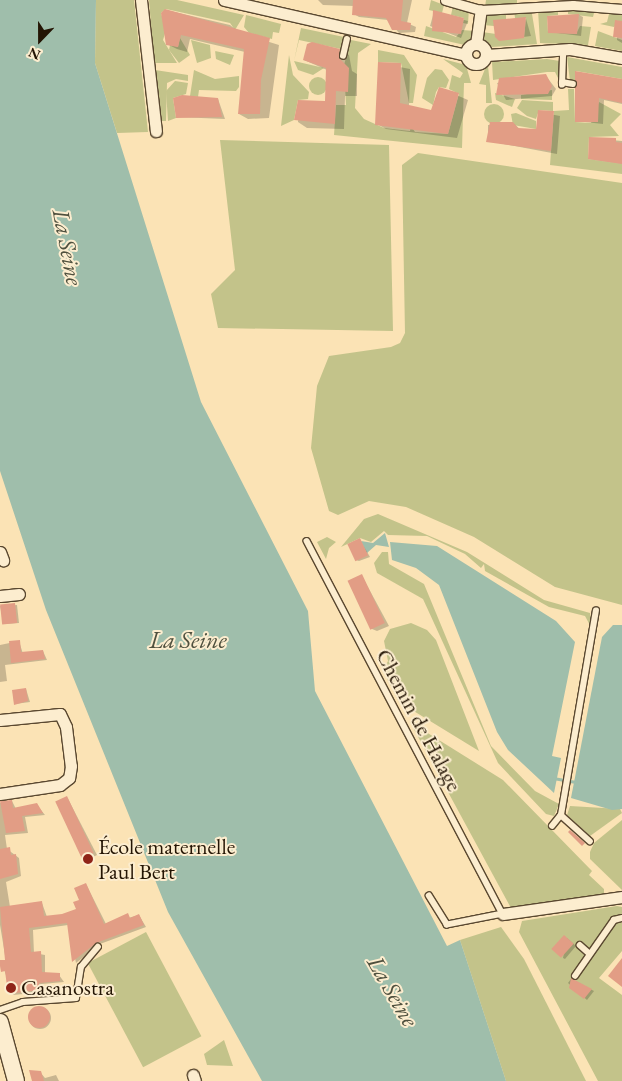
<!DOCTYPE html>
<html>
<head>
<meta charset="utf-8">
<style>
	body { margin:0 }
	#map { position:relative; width:622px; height:1081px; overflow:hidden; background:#fbe3b5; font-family:"EB Garamond",serif }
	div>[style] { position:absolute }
	.green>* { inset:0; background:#c3c38a; transform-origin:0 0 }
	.round { border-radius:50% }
	.water>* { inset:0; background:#9fbeab }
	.shadow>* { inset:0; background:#0003 }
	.stream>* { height:3px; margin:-1.5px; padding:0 1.5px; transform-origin:1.5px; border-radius:1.5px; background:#9fbeab }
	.building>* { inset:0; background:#e29d85; transform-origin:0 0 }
	.roads { filter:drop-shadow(1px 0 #5a4830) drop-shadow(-1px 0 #5a4830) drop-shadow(0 1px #5a4830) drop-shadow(0 -1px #5a4830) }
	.service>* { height:5.5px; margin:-2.75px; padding:0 2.75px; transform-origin:2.75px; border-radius:2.75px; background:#fcedcf }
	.pedestrian>* { height:9px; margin:-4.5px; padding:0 4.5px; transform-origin:4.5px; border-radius:4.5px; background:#fcedcf }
	.minor>* { height:11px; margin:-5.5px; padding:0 5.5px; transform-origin:5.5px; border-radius:5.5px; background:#fcedcf }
	.minor>.ring { margin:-5.5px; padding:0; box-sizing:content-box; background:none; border:11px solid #fcedcf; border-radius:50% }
	.secondary>* { height:16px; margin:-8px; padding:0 8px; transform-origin:8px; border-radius:8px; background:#fcedcf }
	.dots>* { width:14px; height:14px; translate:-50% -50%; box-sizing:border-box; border:2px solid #fcedcf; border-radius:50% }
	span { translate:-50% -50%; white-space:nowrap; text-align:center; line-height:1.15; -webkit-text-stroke:4px #fcedcf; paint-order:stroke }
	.street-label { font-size:22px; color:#241504 }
	.poi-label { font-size:22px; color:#241504 }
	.left { translate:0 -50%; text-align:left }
	.water-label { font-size:24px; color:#4f503e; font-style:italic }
	.north { position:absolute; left:15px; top:15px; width:50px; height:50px; -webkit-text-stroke:4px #fcedcf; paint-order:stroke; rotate:202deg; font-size:14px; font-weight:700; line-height:20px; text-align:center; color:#241504 }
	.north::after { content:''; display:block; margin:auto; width:18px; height:22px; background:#241504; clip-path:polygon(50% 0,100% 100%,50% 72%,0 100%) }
</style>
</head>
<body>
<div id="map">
	<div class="green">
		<i style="clip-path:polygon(96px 0,134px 0,148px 132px,117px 133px,95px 63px)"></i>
		<i style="clip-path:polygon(149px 0,177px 0,244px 15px,235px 30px,230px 23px,166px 9px,161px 13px,166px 30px,163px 40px,177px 63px,154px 63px)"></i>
		<i style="clip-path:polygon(431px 0,444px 5px,442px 13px,429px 10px)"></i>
		<i style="clip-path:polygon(486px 0,517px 0,517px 5px,485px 7px)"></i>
		<i style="clip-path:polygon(453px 6px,469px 8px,468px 24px,463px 23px,464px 18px,451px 15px)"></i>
		<i style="clip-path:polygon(531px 8px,537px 44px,492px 47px,481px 40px,482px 32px,524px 38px,526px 18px,515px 18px,514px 10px)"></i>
		<i style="clip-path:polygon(568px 8px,595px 9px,593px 17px,568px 14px)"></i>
		<i style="clip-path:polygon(558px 9px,558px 15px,547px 16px,548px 32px,576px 34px,580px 26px,591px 27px,588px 45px,540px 43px,538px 10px)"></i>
		<i style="clip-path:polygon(603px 9px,622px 12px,622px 21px,614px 27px,600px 24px,607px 22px,609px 14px)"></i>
		<i style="clip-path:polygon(506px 11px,506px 19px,494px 26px,483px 25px,485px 12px)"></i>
		<i style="clip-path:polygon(246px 15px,281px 24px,279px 33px,273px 32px,272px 39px,249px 33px,244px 27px)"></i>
		<i style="clip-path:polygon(426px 26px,456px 37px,462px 30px,475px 31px,474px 40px,465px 45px,424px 36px)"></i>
		<i style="clip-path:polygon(301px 28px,344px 37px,341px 49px,299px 40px,294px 61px,324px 68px,313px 75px,298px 70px,294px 61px)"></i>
		<i style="clip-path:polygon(598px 31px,622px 40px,622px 51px,595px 46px)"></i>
		<i style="clip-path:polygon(180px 38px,190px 55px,179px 63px,169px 50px,170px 45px,178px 47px)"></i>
		<i style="clip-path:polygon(191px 40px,210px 45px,211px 58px,197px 63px)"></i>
		<i style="clip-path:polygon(351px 40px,371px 44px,358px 53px,355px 108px,364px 119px,384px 128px,410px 131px,411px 126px,415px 132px,448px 134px,459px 94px,449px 89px,452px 75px,460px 78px,463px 73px,443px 59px,466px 65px,471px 83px,464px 83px,462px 148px,334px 135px,336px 105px,346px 105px,344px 65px)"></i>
		<i style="clip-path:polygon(214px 42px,215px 51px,234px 55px,230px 65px,216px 59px)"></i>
		<i style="clip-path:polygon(378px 50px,404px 55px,417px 75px,413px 103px,409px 103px,401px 63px,378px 62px)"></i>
		<i style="clip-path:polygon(289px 55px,293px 75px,309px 92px,308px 99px,298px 100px,294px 120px,281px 126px)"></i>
		<i style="clip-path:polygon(567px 57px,622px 67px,622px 79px,576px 71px,575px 81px,570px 81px)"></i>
		<i style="clip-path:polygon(547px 59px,560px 61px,558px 78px,555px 72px,547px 72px,493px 80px,492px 62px)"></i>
		<i style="clip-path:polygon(487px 64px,488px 66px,492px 103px,486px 103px,486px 85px,479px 84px)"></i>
		<i style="clip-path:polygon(435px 69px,442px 70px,449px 80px,446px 88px,439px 87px,436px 92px,433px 105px,422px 98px,427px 78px)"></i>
		<i style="clip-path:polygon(155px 70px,188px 75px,188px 81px,176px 79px,167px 83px,166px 121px,162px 121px)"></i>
		<i style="clip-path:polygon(194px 70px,215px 79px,239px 76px,239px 87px,236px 91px,199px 90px,198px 97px,190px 96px)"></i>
		<i class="round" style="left:309px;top:77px;width:18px;height:18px"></i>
		<i style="clip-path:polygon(175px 81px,188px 83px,186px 94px,173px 98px,176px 118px,168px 121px,166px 91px)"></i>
		<i style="clip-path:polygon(568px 89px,574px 89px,575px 122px,591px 123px,599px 102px,621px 114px,610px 125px,619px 136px,589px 137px,588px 159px,622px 164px,622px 174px,550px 165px,554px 111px,569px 110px)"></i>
		<i style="clip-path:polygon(552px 90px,552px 100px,521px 99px,521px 95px)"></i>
		<i style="clip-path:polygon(495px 93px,515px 99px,512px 107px,496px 100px)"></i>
		<i style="clip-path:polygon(522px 100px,553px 102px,553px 111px,539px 110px,536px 119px,527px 116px,517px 108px)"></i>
		<i class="round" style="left:484px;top:104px;width:20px;height:20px"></i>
		<i style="clip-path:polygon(516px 113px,536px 121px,536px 129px,513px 125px,511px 114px)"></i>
		<i style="clip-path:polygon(220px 140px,389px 145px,393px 331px,218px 328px,211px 294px,235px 270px)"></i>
		<i style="clip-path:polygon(418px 153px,622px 183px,622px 605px,555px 587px,474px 537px,406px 507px,369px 501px,338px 515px,329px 511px,311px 448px,317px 386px,329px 356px,391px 347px,400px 343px,405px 333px,402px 165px)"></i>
		<i style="clip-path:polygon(378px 514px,467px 552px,544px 600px,590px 613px,592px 629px,585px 616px,549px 607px,485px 571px,484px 564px,481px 568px,465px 554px,427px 536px,388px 535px,384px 531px,371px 542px,360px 538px,341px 547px,364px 519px)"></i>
		<i style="clip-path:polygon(327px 537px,336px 542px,329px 548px,326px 559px,317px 542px)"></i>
		<i style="clip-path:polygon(382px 552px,388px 552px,389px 564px,424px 584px,491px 746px,535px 791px,559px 804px,554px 816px,546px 814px,498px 763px,423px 599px,377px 573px,374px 563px)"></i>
		<i style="clip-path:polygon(411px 623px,427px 630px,436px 640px,479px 751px,399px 702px,383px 671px,388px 661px,384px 641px,390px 629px)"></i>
		<i style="clip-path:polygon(410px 722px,503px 780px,592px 871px,589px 875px,604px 889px,604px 895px,511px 908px)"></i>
		<i style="clip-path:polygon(570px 806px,620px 809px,622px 813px,590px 836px,567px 815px)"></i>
		<i style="clip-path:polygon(622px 820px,622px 890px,590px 859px,590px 852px,594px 843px)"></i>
		<i style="clip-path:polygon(617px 906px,622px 907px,622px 951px,599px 978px,622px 995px,622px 1081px,598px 1081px,519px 932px,522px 921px)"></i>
		<i style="clip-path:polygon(501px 927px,524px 959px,586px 1081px,506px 1081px,460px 940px)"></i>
		<i style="left:146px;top:932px;width:118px;height:66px;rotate:62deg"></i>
		<i style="clip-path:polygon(224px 1040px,233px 1066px,207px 1065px,204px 1054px)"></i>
	</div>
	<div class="water">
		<i style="clip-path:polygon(0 0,96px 0,95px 63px,201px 402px,308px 611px,315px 691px,447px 946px,460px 940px,506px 1081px,262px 1081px,168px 912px,46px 610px,0 471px)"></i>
		<i style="clip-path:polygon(385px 533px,389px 547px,376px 545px,367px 553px,361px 541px,373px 543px)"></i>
		<i style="clip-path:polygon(390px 542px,437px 546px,556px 621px,575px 642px,552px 756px,561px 758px,554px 793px,508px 750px,497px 732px,439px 585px,416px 568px,392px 560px)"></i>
		<i style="clip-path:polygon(613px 625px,622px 625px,622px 809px,612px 810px,571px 798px,602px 637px)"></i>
	</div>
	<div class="shadow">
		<i style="clip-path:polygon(318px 0,412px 0,407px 23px,416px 27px,415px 32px,399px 33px,388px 20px,359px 17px,354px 14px,354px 6px,323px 5px)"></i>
		<i style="clip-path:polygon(166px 10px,230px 25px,240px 33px,279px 45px,269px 118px,248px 119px,239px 114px,245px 52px,190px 39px,187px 52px,177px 49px,167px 44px)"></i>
		<i style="clip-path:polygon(434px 12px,468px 21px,461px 38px,430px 26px)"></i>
		<i style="clip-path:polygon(579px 15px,583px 17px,581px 36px,549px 32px)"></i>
		<i style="clip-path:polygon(526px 19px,531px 36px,500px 40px)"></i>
		<i style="clip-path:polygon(617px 22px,622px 23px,622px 43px,617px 40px)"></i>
		<i style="clip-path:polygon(339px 50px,349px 55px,352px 71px,357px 74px,357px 96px,345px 96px,344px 129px,307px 128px,298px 122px,299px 101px,326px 102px,327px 70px,304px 60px)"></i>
		<i style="clip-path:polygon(379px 63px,410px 69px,409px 106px,432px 112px,440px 88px,468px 100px,457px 138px,386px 129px,377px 124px)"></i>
		<i style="clip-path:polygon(577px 72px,622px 80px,622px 104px,604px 100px,603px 124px,576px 121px)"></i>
		<i style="clip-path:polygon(546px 76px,556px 89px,552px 96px,506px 100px,497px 83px)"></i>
		<i style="clip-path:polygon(218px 99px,225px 119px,177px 117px)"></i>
		<i style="clip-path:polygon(539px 112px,560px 116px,557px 154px,488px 141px,488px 125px,513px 123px,521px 130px,537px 130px)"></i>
		<i style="clip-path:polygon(590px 138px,622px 141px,622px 164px,589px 159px)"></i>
		<i style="clip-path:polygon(360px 540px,370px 557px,359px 561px,356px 560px)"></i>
		<i style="clip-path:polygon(362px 576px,389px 626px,377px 631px,372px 629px)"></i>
		<i style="clip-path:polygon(17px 605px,19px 623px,4px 624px,0 606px)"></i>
		<i style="clip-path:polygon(19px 641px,23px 654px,43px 651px,47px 660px,5px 665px,7px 681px,0 682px,0 645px)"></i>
		<i style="clip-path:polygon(26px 689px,30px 702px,15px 704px)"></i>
		<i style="clip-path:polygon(67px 797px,97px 855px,87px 860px,82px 858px)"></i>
		<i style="clip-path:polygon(12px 801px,16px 809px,36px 804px,45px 815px,25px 817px,28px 833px,5px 835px,7px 849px,19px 858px,21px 876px,6px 882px,10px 907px,42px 903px,47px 917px,62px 915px,78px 909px,86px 884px,106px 924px,139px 915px,146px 927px,100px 944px,76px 963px,68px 925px,33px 930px,34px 953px,45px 955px,45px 973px,59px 975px,64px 982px,42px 984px,43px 992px,13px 995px,1px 961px,6px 961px,0 925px,0 803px)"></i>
		<i style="clip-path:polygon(567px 938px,576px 946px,565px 959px,563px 958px)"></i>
		<i style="clip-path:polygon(571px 979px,594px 991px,587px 1000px,568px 983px)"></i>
		<i class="round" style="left:29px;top:1007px;width:22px;height:22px"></i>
		<i style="clip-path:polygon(40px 1072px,45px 1078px,56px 1075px,59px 1081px,34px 1081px)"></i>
	</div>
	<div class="stream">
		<i style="left:553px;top:778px;width:23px;rotate:10deg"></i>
	</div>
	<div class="building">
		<i style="clip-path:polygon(353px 0,403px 0,401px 21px,411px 23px,410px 30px,392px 30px,386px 18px,352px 15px)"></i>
		<i style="clip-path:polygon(165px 9px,270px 38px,261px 80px,260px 114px,238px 114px,244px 49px,181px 35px,178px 47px,166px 45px,161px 13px)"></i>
		<i style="clip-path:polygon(433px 10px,464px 18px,461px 34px,432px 31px)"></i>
		<i style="clip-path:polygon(579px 14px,577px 34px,548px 33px,547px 16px)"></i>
		<i style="clip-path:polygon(526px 17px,524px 38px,499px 41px,495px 37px,493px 20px)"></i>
		<i style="clip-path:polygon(615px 20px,622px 21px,622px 38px,613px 37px)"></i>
		<i style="clip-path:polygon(312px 42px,340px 49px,339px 58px,349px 68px,348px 92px,336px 91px,335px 124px,294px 120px,298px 100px,325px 101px,326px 68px,303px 60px,307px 44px)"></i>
		<i style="clip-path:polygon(378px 62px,401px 63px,400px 103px,431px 110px,439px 87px,459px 93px,448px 134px,375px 125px)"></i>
		<i style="clip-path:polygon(575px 71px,622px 79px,622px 103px,599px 98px,598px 122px,575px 122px)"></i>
		<i style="clip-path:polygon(546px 74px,552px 86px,548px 94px,496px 95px,499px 78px)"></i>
		<i style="clip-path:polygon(182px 95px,218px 98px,222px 117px,176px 118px,173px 98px)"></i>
		<i style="clip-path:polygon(538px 110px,554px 111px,551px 151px,486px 142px,490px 122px,513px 122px,518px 128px,536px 129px)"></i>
		<i style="clip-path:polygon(589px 137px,616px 138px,616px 142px,622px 143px,622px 164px,588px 159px)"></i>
		<i style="left:360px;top:538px;width:19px;height:14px;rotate:65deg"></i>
		<i style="left:362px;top:574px;width:54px;height:16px;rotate:65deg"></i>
		<i style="left:15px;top:603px;width:20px;height:15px;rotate:84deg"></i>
		<i style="clip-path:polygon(20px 640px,21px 652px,43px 650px,45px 659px,11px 663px,9px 641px)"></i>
		<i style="clip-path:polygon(26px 688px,28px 701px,14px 705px,12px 690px)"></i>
		<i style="left:67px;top:796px;width:63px;height:13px;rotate:65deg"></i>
		<i style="clip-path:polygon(12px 800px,13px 808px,37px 803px,43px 813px,22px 816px,25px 831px,6px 833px,0 801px)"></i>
		<i style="clip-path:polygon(570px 830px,585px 843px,582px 846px,568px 832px)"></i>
		<i style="clip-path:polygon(10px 847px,11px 855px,16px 854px,18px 874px,0 879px,0 849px)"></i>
		<i style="clip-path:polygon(86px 883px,104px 924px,128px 913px,130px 918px,139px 914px,144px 925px,96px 943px,72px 962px,67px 923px,29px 928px,31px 952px,41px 951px,42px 972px,60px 973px,60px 981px,39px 983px,39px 990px,8px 994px,5px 971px,1px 972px,0 966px,0 960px,5px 960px,0 907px,42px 901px,44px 916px,62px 914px,76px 909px,73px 902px,79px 900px,74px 888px)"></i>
		<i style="left:564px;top:935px;width:13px;height:19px;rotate:42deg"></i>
		<i style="clip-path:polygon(622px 958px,622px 987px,608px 976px)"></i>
		<i style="clip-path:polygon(571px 978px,592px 989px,584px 999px,569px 988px)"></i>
		<i class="round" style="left:28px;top:1006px;width:22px;height:22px"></i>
		<i style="clip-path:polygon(29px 1070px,41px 1071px,44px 1081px,32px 1081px)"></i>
	</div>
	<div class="roads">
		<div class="service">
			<i style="left:343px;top:56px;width:17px;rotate:-77deg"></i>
			<i style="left:562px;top:82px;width:11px;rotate:10deg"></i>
			<i style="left:562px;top:85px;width:36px;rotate:-88deg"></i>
			<i style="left:307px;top:541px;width:421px;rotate:62.3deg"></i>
			<i style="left:503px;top:914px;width:57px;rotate:168.9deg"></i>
			<i style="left:447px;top:925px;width:34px;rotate:-122deg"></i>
			<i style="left:561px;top:815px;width:39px;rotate:42deg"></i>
			<i style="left:552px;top:826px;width:14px;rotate:-51deg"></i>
			<i style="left:561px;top:815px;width:207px;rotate:-80.3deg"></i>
			<i style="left:580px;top:945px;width:12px;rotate:42deg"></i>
			<i style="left:575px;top:976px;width:68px;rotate:-55.1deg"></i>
			<i style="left:614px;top:920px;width:8px;rotate:-14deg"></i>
			<i style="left:0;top:1010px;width:24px;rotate:-19deg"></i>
			<i style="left:23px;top:1002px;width:53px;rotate:-4.3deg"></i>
			<i style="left:76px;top:998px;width:31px;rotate:-81deg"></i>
			<i style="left:81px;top:967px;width:26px;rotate:-50deg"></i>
		</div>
		<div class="pedestrian">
			<i style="left:445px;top:0;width:37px;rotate:16deg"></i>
			<i style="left:481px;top:10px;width:92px;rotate:-3.1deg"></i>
			<i style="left:573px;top:5px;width:49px;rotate:4.7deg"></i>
		</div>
		<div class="minor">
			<i style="left:141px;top:0;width:132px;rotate:83.5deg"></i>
			<i style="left:224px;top:0;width:248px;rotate:12.8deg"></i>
			<i class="ring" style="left:466px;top:44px;width:9px;height:9px"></i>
			<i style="left:476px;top:44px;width:34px;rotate:-82deg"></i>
			<i style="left:487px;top:55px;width:83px;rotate:-4.1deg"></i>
			<i style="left:570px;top:49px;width:53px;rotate:9.8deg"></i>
			<i style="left:0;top:552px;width:9px;rotate:69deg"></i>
			<i style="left:0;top:596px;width:19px;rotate:-6deg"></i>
			<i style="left:0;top:720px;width:60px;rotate:-5.7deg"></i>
			<i style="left:60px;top:714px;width:14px;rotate:65deg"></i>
			<i style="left:66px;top:727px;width:39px;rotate:83deg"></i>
			<i style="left:71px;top:766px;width:12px;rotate:99deg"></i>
			<i style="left:69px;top:778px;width:11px;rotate:142deg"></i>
			<i style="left:60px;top:785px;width:61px;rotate:171.5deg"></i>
			<i style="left:503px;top:914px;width:120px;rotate:-8.1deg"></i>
			<i style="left:193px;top:1075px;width:6px;rotate:72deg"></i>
		</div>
		<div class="secondary">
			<i style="left:0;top:1022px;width:61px;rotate:74.8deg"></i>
		</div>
	</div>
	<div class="dots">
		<i style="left:88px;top:859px;background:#8f2418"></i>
		<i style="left:11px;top:988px;background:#8f2418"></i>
	</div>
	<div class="street-label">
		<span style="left:419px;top:720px;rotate:62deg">Chemin de Halage</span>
	</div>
	<div class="poi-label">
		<span class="left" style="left:98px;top:859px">École maternelle<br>Paul Bert</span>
		<span class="left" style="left:21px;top:988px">Casanostra</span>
	</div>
	<div class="water-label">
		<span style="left:68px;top:247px;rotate:79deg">La Seine</span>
		<span style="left:188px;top:640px">La Seine</span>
		<span style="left:393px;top:991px;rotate:60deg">La Seine</span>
	</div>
	<div class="north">N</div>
</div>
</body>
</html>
